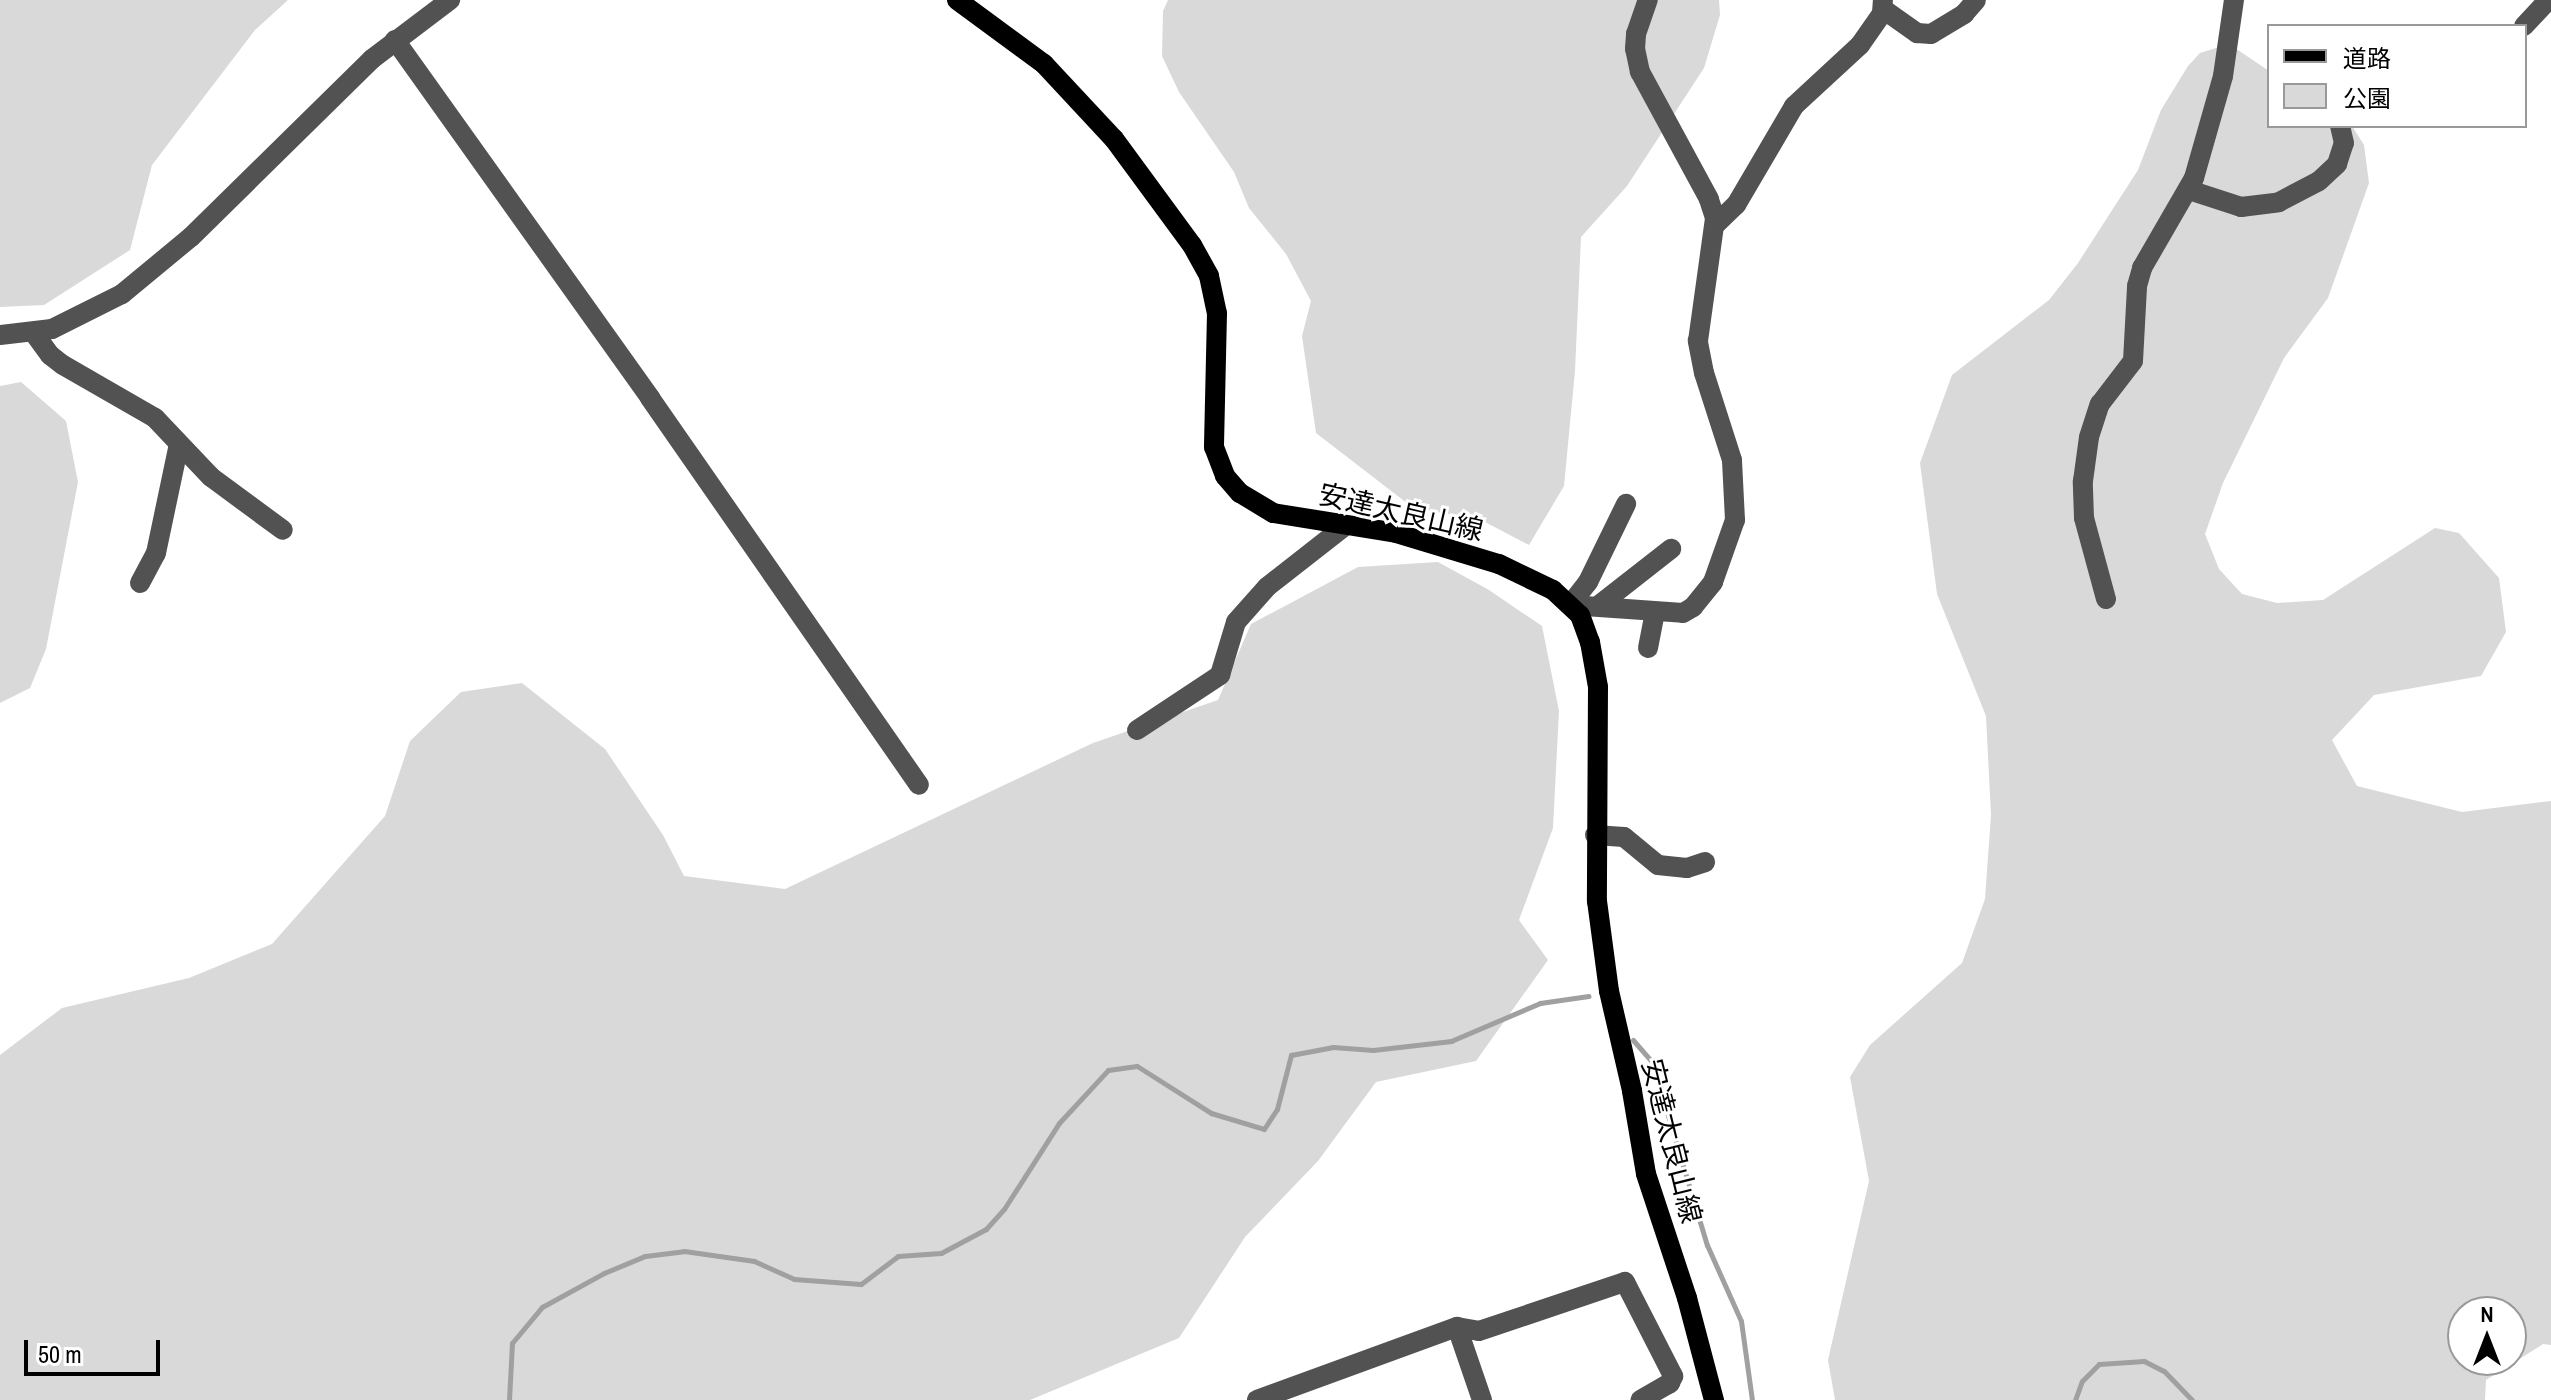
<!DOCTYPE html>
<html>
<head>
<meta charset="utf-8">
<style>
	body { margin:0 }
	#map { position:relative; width:2551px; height:1400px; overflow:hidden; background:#fff; font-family:"Archivo Narrow","Noto Sans JP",sans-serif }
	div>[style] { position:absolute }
	.green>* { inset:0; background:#d9d9d9 }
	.stream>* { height:5px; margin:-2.5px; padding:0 2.5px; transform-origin:2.5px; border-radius:2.5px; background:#a0a0a0 }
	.minor>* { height:20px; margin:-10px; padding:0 10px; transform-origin:10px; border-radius:10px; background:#525252 }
	.major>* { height:20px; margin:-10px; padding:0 10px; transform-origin:10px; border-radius:10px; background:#000 }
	span { translate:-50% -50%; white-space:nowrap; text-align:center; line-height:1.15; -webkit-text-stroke:6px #fff; paint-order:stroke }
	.street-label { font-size:28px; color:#000 }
	.legend { position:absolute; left:2267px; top:24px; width:260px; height:104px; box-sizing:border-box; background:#fff; border:2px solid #999; margin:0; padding:10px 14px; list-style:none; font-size:24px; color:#000 }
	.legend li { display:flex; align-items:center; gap:16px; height:40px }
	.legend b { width:40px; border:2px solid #999 }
	.north { position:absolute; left:2447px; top:1296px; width:80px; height:80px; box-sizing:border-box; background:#fff; border:2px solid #999; border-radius:50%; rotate:0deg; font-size:22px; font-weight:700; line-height:32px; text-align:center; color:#000 }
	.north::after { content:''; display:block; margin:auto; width:28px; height:36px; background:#000; clip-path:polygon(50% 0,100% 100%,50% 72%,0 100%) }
	.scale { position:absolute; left:24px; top:1340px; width:136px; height:36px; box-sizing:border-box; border:4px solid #000; border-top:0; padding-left:10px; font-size:24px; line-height:28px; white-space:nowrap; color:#000; -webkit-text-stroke:6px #fff; paint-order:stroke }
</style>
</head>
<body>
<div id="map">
	<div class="green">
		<i style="clip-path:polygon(0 0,288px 0,255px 30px,152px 165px,130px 250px,44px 305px,0 307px)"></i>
		<i style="clip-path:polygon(1168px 0,1719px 0,1720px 15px,1704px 68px,1627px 186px,1581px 237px,1575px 371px,1564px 486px,1529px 545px,1483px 521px,1412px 507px,1316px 433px,1302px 336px,1311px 301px,1286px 254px,1249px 208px,1234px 172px,1179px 92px,1162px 56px,1163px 11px)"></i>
		<i style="clip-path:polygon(evenodd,2229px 44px,2269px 71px,2269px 126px,2352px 126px,2364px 145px,2369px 183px,2328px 298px,2284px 358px,2223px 483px,2205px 534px,2219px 569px,2242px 594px,2277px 603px,2323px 600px,2435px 528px,2459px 533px,2499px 578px,2506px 632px,2481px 676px,2374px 695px,2332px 740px,2357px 786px,2462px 812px,2551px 801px,2551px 1345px,2543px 1344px,2486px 1380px,2485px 1400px,1835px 1400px,1828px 1360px,1869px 1181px,1850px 1077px,1870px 1045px,1962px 963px,1985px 899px,1991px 815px,1986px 716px,1937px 594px,1920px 463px,1952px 375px,2049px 300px,2078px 263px,2138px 170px,2161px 110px,2188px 66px,2200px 53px,2229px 44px,2463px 1312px,2511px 1312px,2511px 1360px,2463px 1360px,2463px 1312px)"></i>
		<i style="clip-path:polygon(21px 382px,66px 421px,78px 482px,46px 649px,30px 688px,0 703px,0 386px)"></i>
		<i style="clip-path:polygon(1438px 562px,1489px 590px,1542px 626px,1559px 711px,1553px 828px,1519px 920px,1548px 960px,1476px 1061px,1376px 1082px,1318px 1161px,1245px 1237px,1179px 1338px,1030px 1400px,0 1400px,0 1055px,62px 1008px,189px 978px,272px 944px,385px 816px,410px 741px,461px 692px,522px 683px,605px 749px,663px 835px,684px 876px,785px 889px,1093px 743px,1218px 700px,1251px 624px,1358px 567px)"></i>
	</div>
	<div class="stream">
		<i style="left:1633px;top:1040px;width:29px;rotate:49deg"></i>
		<i style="left:1652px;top:1062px;width:191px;rotate:73.3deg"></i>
		<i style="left:1707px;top:1245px;width:83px;rotate:65.9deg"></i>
		<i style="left:1741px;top:1321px;width:80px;rotate:82.1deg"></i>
		<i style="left:509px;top:1400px;width:57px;rotate:-87deg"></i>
		<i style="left:512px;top:1343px;width:47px;rotate:-50.2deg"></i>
		<i style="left:542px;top:1307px;width:71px;rotate:-28.7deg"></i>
		<i style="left:604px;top:1273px;width:44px;rotate:-22.5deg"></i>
		<i style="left:645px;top:1256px;width:39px;rotate:-7deg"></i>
		<i style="left:684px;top:1251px;width:71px;rotate:8.1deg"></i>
		<i style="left:754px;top:1261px;width:44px;rotate:24.2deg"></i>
		<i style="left:794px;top:1279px;width:67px;rotate:4.3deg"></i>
		<i style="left:861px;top:1284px;width:46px;rotate:-37.1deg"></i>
		<i style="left:898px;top:1256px;width:43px;rotate:-4deg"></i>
		<i style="left:941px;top:1253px;width:51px;rotate:-28.1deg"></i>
		<i style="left:986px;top:1229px;width:27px;rotate:-48deg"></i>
		<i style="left:1004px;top:1209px;width:102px;rotate:-57.4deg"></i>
		<i style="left:1059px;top:1123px;width:72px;rotate:-47.2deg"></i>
		<i style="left:1108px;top:1070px;width:29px;rotate:-8deg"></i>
		<i style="left:1137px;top:1066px;width:88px;rotate:32.4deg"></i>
		<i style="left:1211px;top:1113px;width:55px;rotate:16.8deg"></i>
		<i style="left:1264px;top:1129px;width:24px;rotate:-57deg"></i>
		<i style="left:1277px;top:1109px;width:56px;rotate:-75.5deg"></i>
		<i style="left:1291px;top:1055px;width:43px;rotate:-10.8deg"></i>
		<i style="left:1333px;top:1047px;width:40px;rotate:4.3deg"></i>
		<i style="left:1373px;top:1050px;width:79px;rotate:-6.6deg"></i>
		<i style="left:1451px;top:1041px;width:97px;rotate:-23.1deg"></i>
		<i style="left:1540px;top:1003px;width:49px;rotate:-8.1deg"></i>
		<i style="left:2075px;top:1400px;width:20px;rotate:-70deg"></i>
		<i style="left:2082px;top:1381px;width:24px;rotate:-45deg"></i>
		<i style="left:2099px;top:1364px;width:45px;rotate:-3.8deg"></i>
		<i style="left:2144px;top:1361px;width:22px;rotate:27deg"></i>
		<i style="left:2164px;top:1371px;width:40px;rotate:46deg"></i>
	</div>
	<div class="minor">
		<i style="left:1883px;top:9px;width:42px;rotate:35.2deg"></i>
		<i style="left:1917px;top:33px;width:14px;rotate:4deg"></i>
		<i style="left:1931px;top:34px;width:39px;rotate:-31deg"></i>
		<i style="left:1964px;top:14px;width:18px;rotate:-49deg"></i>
		<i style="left:2524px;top:26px;width:35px;rotate:-47deg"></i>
		<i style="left:395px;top:40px;width:440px;rotate:54.5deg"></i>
		<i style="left:650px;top:398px;width:471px;rotate:55.2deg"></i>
		<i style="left:2189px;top:190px;width:55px;rotate:18.1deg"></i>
		<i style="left:2241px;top:207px;width:38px;rotate:-7deg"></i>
		<i style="left:2279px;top:202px;width:45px;rotate:-27.7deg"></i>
		<i style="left:2319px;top:181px;width:25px;rotate:-43deg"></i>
		<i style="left:2337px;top:164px;width:22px;rotate:-72deg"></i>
		<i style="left:2344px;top:143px;width:17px;rotate:-103deg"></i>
		<i style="left:1716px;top:224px;width:28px;rotate:-44deg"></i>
		<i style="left:1736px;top:205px;width:115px;rotate:-59.6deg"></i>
		<i style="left:1794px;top:106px;width:90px;rotate:-42.7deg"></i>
		<i style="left:1860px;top:45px;width:39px;rotate:-55deg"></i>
		<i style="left:1882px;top:13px;width:13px;rotate:-86deg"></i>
		<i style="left:34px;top:333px;width:27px;rotate:54deg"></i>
		<i style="left:50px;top:355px;width:16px;rotate:38deg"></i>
		<i style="left:63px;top:365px;width:106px;rotate:29.9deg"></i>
		<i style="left:155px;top:418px;width:81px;rotate:46.5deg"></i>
		<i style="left:211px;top:477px;width:89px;rotate:36.4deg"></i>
		<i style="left:0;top:335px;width:52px;rotate:-6.6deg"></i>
		<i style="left:52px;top:329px;width:78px;rotate:-26.6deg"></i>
		<i style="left:122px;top:294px;width:89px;rotate:-39.6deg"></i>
		<i style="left:191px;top:237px;width:254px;rotate:-44.5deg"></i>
		<i style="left:372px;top:59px;width:98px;rotate:-37.1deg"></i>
		<i style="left:140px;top:583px;width:34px;rotate:-62deg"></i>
		<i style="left:156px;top:553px;width:111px;rotate:-78.1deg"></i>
		<i style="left:2106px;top:599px;width:84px;rotate:-105.2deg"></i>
		<i style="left:2084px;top:518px;width:37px;rotate:-92deg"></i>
		<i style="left:2083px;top:481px;width:44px;rotate:-82.2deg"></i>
		<i style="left:2089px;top:437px;width:35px;rotate:-72deg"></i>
		<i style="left:2100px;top:404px;width:54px;rotate:-52.5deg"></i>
		<i style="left:2133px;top:361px;width:75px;rotate:-86.9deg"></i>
		<i style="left:2137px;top:286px;width:19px;rotate:-74deg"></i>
		<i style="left:2142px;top:268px;width:104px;rotate:-60deg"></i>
		<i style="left:2194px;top:178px;width:106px;rotate:-74.1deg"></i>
		<i style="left:2223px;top:76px;width:77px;rotate:-81.8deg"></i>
		<i style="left:1570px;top:605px;width:113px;rotate:4deg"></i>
		<i style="left:1683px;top:613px;width:12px;rotate:-31deg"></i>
		<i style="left:1693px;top:607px;width:32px;rotate:-51deg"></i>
		<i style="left:1713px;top:582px;width:66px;rotate:-70.5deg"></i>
		<i style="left:1735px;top:520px;width:60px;rotate:-92.9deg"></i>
		<i style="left:1732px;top:460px;width:91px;rotate:-107.8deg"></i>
		<i style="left:1704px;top:373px;width:33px;rotate:-101deg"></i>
		<i style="left:1698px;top:341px;width:124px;rotate:-82.1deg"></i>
		<i style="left:1715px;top:218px;width:20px;rotate:-108deg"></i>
		<i style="left:1709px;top:199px;width:145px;rotate:-118.5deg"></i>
		<i style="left:1640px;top:72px;width:24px;rotate:-102deg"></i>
		<i style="left:1635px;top:49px;width:15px;rotate:-86deg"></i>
		<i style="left:1636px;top:34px;width:36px;rotate:-71deg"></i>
		<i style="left:1570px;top:605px;width:29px;rotate:-52deg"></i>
		<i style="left:1588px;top:582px;width:87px;rotate:-64deg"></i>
		<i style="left:1598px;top:606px;width:93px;rotate:-38deg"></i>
		<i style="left:1648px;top:648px;width:36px;rotate:-79deg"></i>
		<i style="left:1137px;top:730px;width:100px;rotate:-33.5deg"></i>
		<i style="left:1220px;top:675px;width:55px;rotate:-73.2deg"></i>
		<i style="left:1236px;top:622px;width:47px;rotate:-48.5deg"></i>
		<i style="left:1267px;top:587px;width:100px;rotate:-38.1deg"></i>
		<i style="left:1595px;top:835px;width:29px;rotate:4deg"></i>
		<i style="left:1624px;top:837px;width:44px;rotate:39.5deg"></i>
		<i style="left:1658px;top:865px;width:29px;rotate:6deg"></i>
		<i style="left:1687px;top:868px;width:19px;rotate:-18deg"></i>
		<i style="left:1257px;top:1400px;width:213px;rotate:-20.1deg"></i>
		<i style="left:1482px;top:1400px;width:77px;rotate:-108.9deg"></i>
		<i style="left:1457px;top:1327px;width:22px;rotate:10deg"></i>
		<i style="left:1479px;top:1331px;width:154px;rotate:-18.6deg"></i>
		<i style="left:1625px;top:1282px;width:106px;rotate:62.9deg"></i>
		<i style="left:1673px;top:1376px;width:8px;rotate:113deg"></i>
		<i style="left:1670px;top:1383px;width:34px;rotate:150deg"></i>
	</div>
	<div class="major">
		<i style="left:957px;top:0;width:108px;rotate:36.3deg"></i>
		<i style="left:1044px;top:64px;width:103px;rotate:47deg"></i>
		<i style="left:1114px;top:139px;width:132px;rotate:53.7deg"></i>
		<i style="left:1192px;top:245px;width:35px;rotate:61deg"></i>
		<i style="left:1209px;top:276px;width:38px;rotate:78deg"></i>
		<i style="left:1217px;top:313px;width:134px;rotate:91.3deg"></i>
		<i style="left:1214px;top:447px;width:31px;rotate:69deg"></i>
		<i style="left:1225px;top:476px;width:23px;rotate:49deg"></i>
		<i style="left:1240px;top:493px;width:39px;rotate:31deg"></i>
		<i style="left:1273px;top:513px;width:125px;rotate:9.2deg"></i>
		<i style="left:1396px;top:533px;width:108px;rotate:16.8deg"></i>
		<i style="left:1499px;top:564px;width:60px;rotate:25.7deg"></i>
		<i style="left:1553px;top:590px;width:37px;rotate:43deg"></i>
		<i style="left:1580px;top:615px;width:29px;rotate:70deg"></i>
		<i style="left:1590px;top:642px;width:46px;rotate:79.9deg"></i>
		<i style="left:1598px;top:687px;width:214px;rotate:90.3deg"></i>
		<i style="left:1597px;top:901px;width:91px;rotate:82.4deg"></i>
		<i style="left:1609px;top:991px;width:103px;rotate:77deg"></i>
		<i style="left:1632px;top:1091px;width:84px;rotate:80.4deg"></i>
		<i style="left:1646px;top:1174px;width:131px;rotate:71.7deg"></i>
		<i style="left:1687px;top:1298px;width:106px;rotate:75.2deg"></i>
	</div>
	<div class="street-label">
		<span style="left:1401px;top:512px;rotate:13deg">安達太良山線</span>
		<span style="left:1672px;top:1141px;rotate:76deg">安達太良山線</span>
	</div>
	<ul class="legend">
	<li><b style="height:10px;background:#000"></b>道路</li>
	<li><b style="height:22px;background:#d9d9d9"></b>公園</li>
	</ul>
	<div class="north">N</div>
	<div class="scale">50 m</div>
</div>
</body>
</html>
